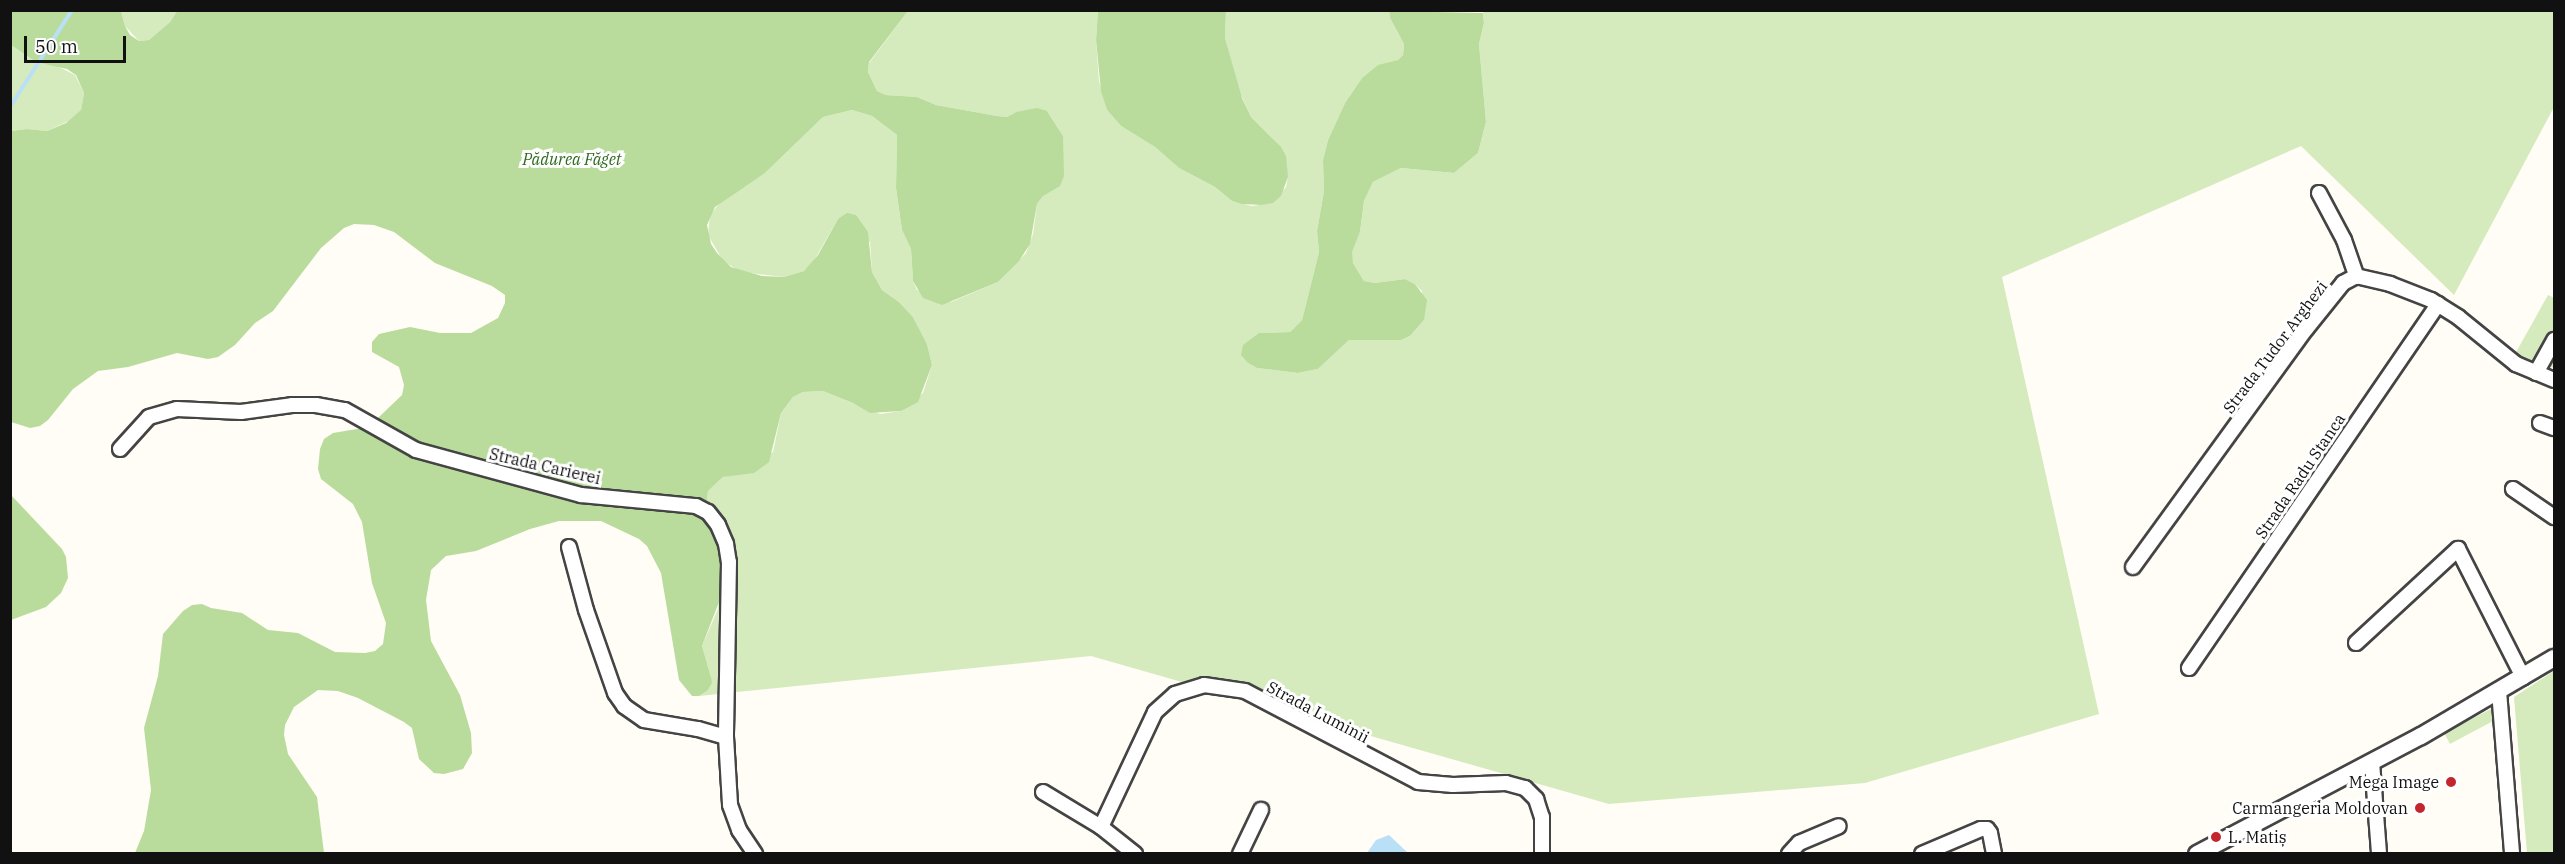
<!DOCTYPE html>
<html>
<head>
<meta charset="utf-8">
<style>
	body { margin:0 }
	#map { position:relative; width:2565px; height:864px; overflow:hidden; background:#fffdf5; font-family:"IBM Plex Serif",serif }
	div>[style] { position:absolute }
	.green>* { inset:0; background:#d5ebbd }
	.forest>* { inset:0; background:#b9dc9c }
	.water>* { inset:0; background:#b9e0f7 }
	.stream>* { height:4px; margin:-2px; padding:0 2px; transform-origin:2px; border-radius:2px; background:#b9e0f7 }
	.roads { filter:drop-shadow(2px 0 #444) drop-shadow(-2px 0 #444) drop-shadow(0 2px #444) drop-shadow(0 -2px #444) }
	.minor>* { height:14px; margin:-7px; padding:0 7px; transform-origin:7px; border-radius:7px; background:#fff }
	.tertiary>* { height:16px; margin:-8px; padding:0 8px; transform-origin:8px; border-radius:8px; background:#fff }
	.dots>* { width:16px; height:16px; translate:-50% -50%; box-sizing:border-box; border:3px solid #fff; border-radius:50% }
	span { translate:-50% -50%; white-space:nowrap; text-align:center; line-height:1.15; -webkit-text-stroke:6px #fff; paint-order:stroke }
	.park-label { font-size:16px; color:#2f6b1f; font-style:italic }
	.street-label { font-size:16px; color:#111 }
	.poi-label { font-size:16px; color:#111 }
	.right { translate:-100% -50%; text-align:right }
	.left { translate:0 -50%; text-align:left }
	.frame { position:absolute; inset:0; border:12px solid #111; pointer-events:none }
	.scale { position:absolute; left:24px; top:36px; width:102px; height:27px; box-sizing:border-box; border:3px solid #111; border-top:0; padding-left:8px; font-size:18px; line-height:21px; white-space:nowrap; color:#111; -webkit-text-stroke:4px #fff; paint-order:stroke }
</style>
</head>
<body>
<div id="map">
	<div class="green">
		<i style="clip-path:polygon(121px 11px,178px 11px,170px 22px,149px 40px,139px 41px,125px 26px)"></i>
		<i style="clip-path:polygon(908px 11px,1098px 11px,1096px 40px,1099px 81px,1107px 110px,1121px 126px,1155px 147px,1179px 168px,1215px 187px,1232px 201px,1252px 206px,1272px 203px,1286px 187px,1288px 177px,1273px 139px,1251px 117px,1238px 88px,1225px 38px,1226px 11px,1389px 11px,1390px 18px,1404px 44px,1403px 55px,1398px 60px,1378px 66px,1362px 78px,1345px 103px,1328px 140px,1323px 160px,1324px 191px,1317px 231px,1319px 252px,1302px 320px,1290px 332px,1259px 333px,1248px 363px,1257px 368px,1298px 373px,1318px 369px,1349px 340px,1401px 340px,1410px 336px,1424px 320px,1422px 291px,1415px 284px,1405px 279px,1375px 283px,1364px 281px,1353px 263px,1351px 252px,1360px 232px,1364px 201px,1373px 182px,1401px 168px,1454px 173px,1478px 153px,1486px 122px,1479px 44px,1484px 23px,1483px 11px,2554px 11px,2554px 107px,2454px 295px,2301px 146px,2002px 277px,2099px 714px,1865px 783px,1609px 804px,1091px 656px,699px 696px,707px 691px,711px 677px,702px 646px,718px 609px,721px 548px,706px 511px,708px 491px,723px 477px,734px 475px,773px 452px,781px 413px,793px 397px,803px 392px,823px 391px,880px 414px,901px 411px,923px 393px,932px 365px,927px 344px,913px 317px,899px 302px,882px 290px,872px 272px,870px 242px,838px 219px,812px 264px,804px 271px,784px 277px,741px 272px,723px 261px,708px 235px,710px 215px,722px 200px,765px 173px,823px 117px,852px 110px,872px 116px,897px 135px,896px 188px,902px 230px,911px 249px,913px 281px,917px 290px,951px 302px,998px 282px,1026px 253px,1033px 234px,1037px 204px,1043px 196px,1063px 136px,1047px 111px,1016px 112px,1007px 117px,997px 116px,936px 105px,917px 97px,886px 95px,877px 91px,868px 72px,869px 63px)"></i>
		<i style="clip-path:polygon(11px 45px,36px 62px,57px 66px,75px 75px,84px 93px,81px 110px,75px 118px,47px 131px,27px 129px,11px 131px)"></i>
		<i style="clip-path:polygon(2548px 295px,2554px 298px,2554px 368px,2515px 354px)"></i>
		<i style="clip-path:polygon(2554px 671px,2554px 853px,2527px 853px,2514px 697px)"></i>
		<i style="clip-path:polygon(2491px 709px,2493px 721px,2450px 744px,2444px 733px)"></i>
	</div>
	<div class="forest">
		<i style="clip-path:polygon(178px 10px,908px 11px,869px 62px,868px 72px,877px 91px,886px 95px,917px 97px,936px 105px,997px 116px,1007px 117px,1016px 112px,1037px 108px,1047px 111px,1063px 136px,1064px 176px,1060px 186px,1043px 196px,1037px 204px,1030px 244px,1019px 261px,998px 282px,942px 305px,923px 298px,913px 281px,911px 249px,902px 230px,896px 188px,897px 135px,872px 116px,852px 110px,823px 117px,765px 173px,715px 207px,707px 225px,711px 244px,717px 253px,731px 267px,762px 276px,784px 277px,804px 271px,818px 255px,838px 219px,847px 213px,856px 215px,868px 232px,872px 272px,882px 290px,899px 302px,913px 317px,927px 344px,932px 365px,918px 402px,901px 411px,870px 413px,853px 403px,823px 391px,803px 392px,793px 397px,781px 413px,769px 462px,754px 473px,723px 477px,708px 491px,706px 511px,721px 548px,724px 589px,702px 646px,711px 677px,712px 683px,707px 691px,699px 696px,692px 696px,679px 680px,661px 573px,647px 546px,639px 539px,601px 521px,559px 521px,530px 529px,476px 551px,446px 556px,431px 570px,426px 600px,431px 641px,460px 695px,471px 733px,472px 753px,463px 769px,444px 774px,434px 773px,419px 759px,412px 728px,404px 722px,358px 698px,338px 691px,318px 690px,294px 707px,285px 725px,284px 735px,288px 754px,317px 797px,324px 853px,135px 853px,144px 831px,151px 790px,144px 728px,158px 676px,163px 634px,183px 611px,192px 605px,202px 604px,211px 608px,242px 613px,268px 630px,298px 633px,335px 652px,365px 653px,375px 651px,383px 644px,386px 623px,372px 583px,362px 522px,353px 504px,321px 479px,318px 469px,320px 449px,324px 439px,333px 433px,363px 428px,379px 417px,402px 395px,404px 385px,399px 367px,372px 352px,372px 342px,379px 334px,410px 327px,440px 333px,471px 333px,498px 318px,505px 303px,505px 295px,492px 286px,435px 263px,394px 232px,374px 225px,354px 224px,344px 228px,321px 248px,273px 311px,255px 323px,235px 345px,218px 357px,208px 359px,177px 353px,128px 367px,98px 371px,73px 389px,48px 420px,40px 426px,30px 428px,11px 422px,11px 131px,27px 129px,47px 131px,66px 123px,81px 110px,84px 93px,76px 75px,67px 69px,36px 62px,11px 45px,11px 11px,121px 11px,125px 26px,130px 35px,139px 41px,149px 40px,170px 22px)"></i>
		<i style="clip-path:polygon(1098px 11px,1226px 11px,1225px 38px,1242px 98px,1251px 117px,1281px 147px,1286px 156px,1288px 177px,1281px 196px,1273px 203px,1262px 205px,1242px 204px,1232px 201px,1215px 187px,1179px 168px,1155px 147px,1121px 126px,1107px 110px,1101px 91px,1096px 40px)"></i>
		<i style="clip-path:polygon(1389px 11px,1483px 13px,1484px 23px,1479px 44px,1486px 122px,1478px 153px,1454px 173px,1401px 168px,1373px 182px,1364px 201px,1360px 232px,1352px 252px,1353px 263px,1364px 281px,1375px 283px,1405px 279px,1415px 284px,1427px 300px,1424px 320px,1410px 336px,1401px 340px,1349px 340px,1318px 369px,1298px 373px,1257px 368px,1248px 363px,1241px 355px,1243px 345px,1259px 333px,1290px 332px,1302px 320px,1319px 252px,1317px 231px,1324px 191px,1323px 160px,1328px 140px,1345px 103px,1362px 78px,1378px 65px,1398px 60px,1403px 55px,1404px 44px,1390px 18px)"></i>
		<i style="clip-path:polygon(11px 495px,62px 549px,66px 557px,68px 578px,61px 593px,46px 607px,11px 620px)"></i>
	</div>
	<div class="water">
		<i style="clip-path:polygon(1389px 835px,1408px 853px,1367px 853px,1376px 840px)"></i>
	</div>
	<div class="stream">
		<i style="left:10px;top:107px;width:115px;rotate:-57.4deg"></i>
	</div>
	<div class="roads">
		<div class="minor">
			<i style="left:2319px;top:193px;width:53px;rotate:62deg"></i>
			<i style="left:2344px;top:240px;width:39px;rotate:71deg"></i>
			<i style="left:2536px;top:373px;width:38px;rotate:-61deg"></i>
			<i style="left:2540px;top:423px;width:15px;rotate:20deg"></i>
			<i style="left:120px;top:449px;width:43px;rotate:-47.8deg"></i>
			<i style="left:149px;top:417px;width:29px;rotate:-16deg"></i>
			<i style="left:177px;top:409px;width:64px;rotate:2.7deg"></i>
			<i style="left:241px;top:412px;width:51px;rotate:-7.8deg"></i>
			<i style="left:292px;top:405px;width:24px"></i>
			<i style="left:316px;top:405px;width:29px;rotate:10deg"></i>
			<i style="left:345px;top:410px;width:81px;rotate:29.4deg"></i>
			<i style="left:416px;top:450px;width:171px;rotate:15.3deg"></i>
			<i style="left:581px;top:495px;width:116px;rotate:5.5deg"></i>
			<i style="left:696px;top:506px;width:13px;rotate:27deg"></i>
			<i style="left:708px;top:512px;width:16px;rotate:52deg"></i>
			<i style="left:718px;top:525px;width:21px;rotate:67deg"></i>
			<i style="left:726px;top:544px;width:18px;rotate:81deg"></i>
			<i style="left:729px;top:562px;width:175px;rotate:91deg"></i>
			<i style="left:726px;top:737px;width:68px;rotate:86.6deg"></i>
			<i style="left:730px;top:805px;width:27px;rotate:70deg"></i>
			<i style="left:739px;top:830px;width:29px;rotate:56deg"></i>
			<i style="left:2513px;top:489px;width:50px;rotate:34.3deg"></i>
			<i style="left:569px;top:547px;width:65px;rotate:74.9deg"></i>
			<i style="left:586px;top:610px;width:88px;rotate:70.7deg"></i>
			<i style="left:615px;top:693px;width:16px;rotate:55deg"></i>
			<i style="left:624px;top:706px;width:24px;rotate:35deg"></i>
			<i style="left:644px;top:720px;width:55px;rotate:9.5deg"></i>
			<i style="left:698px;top:729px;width:29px;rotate:16deg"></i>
			<i style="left:2133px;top:567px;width:294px;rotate:-54deg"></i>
			<i style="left:2306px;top:329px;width:59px;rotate:-51.2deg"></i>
			<i style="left:2343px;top:283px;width:15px;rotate:-28deg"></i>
			<i style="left:2356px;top:276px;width:35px;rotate:13deg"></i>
			<i style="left:2390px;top:284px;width:44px;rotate:21.3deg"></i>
			<i style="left:2431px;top:300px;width:32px;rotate:32deg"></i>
			<i style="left:2458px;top:317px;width:75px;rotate:39deg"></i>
			<i style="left:2516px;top:364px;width:41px;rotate:22.8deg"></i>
			<i style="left:2356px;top:643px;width:139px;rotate:-42.7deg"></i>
			<i style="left:2458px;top:549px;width:144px;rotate:63.1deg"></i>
			<i style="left:2189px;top:668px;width:441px;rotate:-55.6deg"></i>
			<i style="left:2499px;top:691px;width:164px;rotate:85.4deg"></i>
			<i style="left:2372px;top:762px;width:92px;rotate:85.6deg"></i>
			<i style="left:1043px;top:792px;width:68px;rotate:31.1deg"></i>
			<i style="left:1135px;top:854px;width:43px;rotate:-141.5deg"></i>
			<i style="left:1101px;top:827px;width:127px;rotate:-64.8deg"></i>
			<i style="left:1155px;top:712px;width:27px;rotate:-42deg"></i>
			<i style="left:1175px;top:694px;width:30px;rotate:-17deg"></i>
			<i style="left:1204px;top:685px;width:41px;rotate:8.3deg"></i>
			<i style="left:1245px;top:691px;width:195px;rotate:27.7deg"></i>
			<i style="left:1418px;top:782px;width:35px;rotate:5deg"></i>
			<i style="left:1453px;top:785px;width:53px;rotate:-2.2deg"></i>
			<i style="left:1506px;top:783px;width:20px;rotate:15deg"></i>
			<i style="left:1525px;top:788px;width:16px;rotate:45deg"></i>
			<i style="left:1536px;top:799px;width:19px;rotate:72deg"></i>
			<i style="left:1542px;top:817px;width:37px;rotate:90deg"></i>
			<i style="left:1240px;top:854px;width:49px;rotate:-64.5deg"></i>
			<i style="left:1789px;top:854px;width:15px;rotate:-48deg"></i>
			<i style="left:1799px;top:843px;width:43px;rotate:-23deg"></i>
			<i style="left:1922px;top:854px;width:64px;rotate:-23deg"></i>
			<i style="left:1981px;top:829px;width:6px"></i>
			<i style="left:1987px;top:829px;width:5px;rotate:53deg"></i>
			<i style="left:1990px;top:833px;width:21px;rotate:79deg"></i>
		</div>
		<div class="tertiary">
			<i style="left:2197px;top:854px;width:253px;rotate:-27.8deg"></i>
			<i style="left:2421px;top:736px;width:154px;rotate:-30.4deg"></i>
		</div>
	</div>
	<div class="dots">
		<i style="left:2451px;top:782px;background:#c4262e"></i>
		<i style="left:2420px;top:808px;background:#c4262e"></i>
		<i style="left:2216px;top:837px;background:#c4262e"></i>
	</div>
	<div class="park-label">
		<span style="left:572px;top:159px">Pădurea Făget</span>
	</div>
	<div class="street-label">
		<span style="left:2275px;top:347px;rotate:-53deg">Strada Tudor Arghezi</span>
		<span style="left:545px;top:466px;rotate:13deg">Strada Carierei</span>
		<span style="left:2300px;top:476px;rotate:-56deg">Strada Radu Stanca</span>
		<span style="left:1318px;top:712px;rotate:28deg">Strada Luminii</span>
	</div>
	<div class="poi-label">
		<span class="right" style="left:2439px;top:782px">Mega Image</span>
		<span class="right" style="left:2408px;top:808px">Carmangeria Moldovan</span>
		<span class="left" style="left:2228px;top:837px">L. Matiș</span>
	</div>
	<div class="frame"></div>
	<div class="scale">50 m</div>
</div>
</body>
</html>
